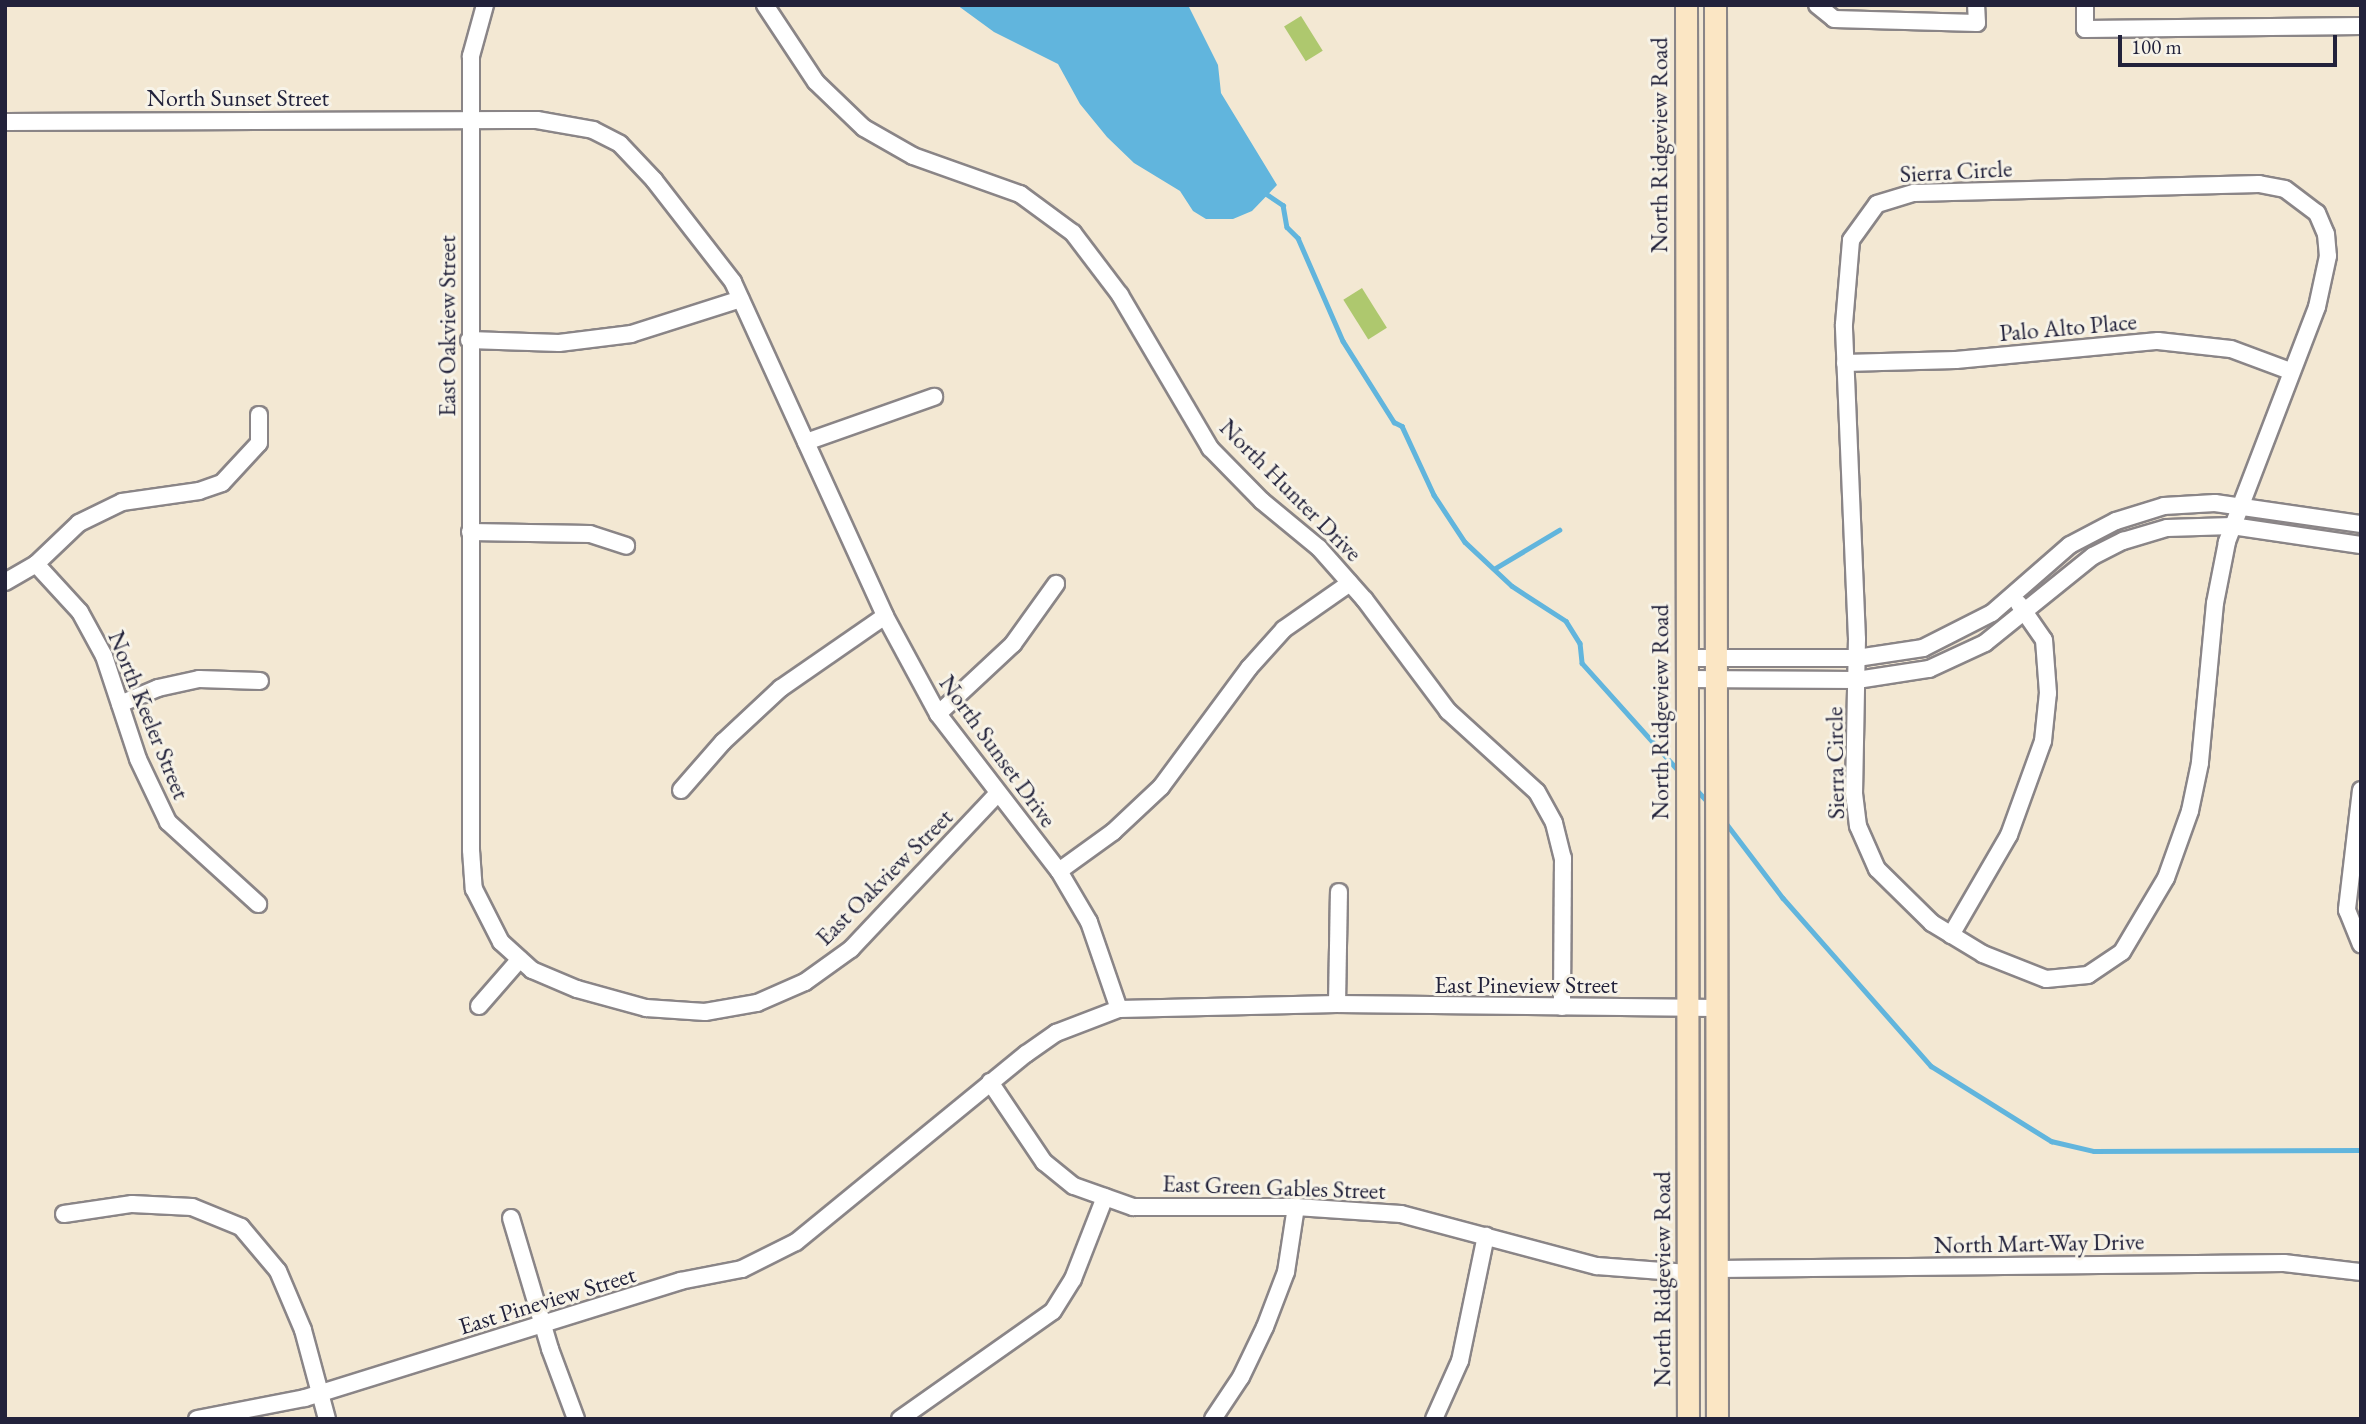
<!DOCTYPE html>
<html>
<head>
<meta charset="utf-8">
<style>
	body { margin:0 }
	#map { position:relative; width:2366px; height:1424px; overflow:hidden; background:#f3e8d3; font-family:"EB Garamond",serif }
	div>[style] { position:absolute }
	.green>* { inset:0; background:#aec86e; transform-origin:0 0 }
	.water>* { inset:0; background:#61b5dd }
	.stream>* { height:4.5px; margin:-2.25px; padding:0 2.25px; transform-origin:2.25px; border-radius:2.25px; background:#61b5dd }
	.roads { filter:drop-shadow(2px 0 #8a8587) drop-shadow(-2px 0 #8a8587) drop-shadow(0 2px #8a8587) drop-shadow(0 -2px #8a8587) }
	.street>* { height:16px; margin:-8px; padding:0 8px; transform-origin:8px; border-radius:8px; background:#fff }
	.secondary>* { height:21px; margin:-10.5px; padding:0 10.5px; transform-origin:10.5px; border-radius:10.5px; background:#fbe6c4 }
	span { translate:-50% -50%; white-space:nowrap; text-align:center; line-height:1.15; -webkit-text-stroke:6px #f7f3e8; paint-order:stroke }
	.street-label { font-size:24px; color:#22223b }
	.frame { position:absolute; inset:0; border:7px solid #22223b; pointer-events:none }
	.scale { position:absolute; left:2118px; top:35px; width:219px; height:32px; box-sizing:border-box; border:4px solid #22223b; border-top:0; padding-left:9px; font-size:21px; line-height:24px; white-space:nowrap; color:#22223b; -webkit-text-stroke:5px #f7f3e8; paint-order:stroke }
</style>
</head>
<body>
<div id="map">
	<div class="green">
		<i style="left:1301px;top:16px;width:41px;height:20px;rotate:58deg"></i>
		<i style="left:1362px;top:288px;width:47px;height:22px;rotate:58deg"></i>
	</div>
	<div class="water">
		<i style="clip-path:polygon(957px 5px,1188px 5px,1218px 65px,1221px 93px,1277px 185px,1252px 211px,1233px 219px,1206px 219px,1193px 211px,1180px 191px,1134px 163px,1107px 137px,1080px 104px,1058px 64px,994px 32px)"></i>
	</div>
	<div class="stream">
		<i style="left:1265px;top:193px;width:22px;rotate:34deg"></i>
		<i style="left:1283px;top:205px;width:22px;rotate:80deg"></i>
		<i style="left:1287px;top:227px;width:16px;rotate:45deg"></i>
		<i style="left:1298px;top:238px;width:112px;rotate:66.4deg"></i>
		<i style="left:1343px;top:341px;width:96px;rotate:57.8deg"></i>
		<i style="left:1394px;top:422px;width:9px;rotate:27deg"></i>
		<i style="left:1402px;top:426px;width:76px;rotate:65.1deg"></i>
		<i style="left:1434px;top:495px;width:56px;rotate:56.6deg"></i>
		<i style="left:1465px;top:542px;width:64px;rotate:43.1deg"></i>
		<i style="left:1512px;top:586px;width:64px;rotate:32.9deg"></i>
		<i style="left:1566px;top:621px;width:26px;rotate:58deg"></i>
		<i style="left:1580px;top:643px;width:20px;rotate:84deg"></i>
		<i style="left:1582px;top:663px;width:145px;rotate:48.1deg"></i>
		<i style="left:1494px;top:569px;width:76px;rotate:-31deg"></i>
		<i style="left:1695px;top:788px;width:19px;rotate:47deg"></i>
		<i style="left:1723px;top:819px;width:99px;rotate:52.8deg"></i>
		<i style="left:1783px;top:898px;width:224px;rotate:48.6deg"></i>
		<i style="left:1931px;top:1066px;width:142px;rotate:32deg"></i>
		<i style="left:2051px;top:1141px;width:44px;rotate:13.1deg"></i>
		<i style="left:2094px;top:1151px;width:267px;rotate:-0.2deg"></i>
	</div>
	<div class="roads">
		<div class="street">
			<i style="left:485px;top:5px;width:53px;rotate:105.4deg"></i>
			<i style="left:471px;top:56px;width:794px;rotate:90deg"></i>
			<i style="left:471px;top:850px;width:39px;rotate:86deg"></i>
			<i style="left:474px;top:889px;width:59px;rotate:63deg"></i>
			<i style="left:501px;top:942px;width:42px;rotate:42.1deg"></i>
			<i style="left:532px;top:970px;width:49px;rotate:22.9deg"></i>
			<i style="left:577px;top:989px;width:72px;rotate:15.4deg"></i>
			<i style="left:646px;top:1008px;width:59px;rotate:3.9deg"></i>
			<i style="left:705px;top:1012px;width:53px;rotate:-9.8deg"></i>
			<i style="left:757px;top:1003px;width:52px;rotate:-23.6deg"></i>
			<i style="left:805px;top:982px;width:57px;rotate:-35.7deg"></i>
			<i style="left:851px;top:949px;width:212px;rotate:-46.7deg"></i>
			<i style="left:765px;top:5px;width:92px;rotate:56.5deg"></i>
			<i style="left:816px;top:82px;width:66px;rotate:43.8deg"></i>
			<i style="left:864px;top:128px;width:56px;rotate:29.7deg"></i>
			<i style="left:913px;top:156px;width:114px;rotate:19.6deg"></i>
			<i style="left:1020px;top:194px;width:66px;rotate:36.3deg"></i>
			<i style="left:1073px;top:233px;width:78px;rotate:52.8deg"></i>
			<i style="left:1120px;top:295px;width:178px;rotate:59.5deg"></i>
			<i style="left:1210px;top:448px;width:74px;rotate:45.5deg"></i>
			<i style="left:1262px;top:501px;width:74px;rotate:39.5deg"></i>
			<i style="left:1319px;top:548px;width:69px;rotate:48.5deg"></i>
			<i style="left:1365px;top:600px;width:139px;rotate:53.2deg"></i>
			<i style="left:1448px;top:711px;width:120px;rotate:42.3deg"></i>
			<i style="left:1537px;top:792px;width:35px;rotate:61deg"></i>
			<i style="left:1554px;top:823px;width:36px;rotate:76deg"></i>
			<i style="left:1563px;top:858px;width:149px;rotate:90.4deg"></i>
			<i style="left:1817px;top:5px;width:22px;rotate:39deg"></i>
			<i style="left:1834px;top:19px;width:143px;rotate:1.6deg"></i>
			<i style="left:1977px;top:23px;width:18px;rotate:-93deg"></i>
			<i style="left:2085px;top:5px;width:24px;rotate:90deg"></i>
			<i style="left:2085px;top:29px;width:276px;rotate:-0.6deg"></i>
			<i style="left:5px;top:122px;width:532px;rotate:-0.22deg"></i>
			<i style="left:537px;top:120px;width:57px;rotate:10.1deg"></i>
			<i style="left:593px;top:130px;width:30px;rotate:27deg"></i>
			<i style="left:620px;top:144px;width:50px;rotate:46.6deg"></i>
			<i style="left:654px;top:180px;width:129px;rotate:52.2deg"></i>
			<i style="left:733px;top:282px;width:367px;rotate:65.5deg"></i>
			<i style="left:885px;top:616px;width:111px;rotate:61.6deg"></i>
			<i style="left:938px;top:714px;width:198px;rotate:52.4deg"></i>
			<i style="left:1059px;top:871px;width:59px;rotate:59.5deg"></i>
			<i style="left:1089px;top:922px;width:92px;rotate:71deg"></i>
			<i style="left:2259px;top:184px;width:26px;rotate:11deg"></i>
			<i style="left:2285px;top:189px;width:40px;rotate:37deg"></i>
			<i style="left:2317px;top:213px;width:23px;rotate:67deg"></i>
			<i style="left:2326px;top:234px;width:22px;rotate:85deg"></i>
			<i style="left:2328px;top:256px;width:52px;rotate:102.2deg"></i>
			<i style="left:2317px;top:307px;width:252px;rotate:111deg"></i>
			<i style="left:2227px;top:542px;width:62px;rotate:101.1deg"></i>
			<i style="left:2215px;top:603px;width:161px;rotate:95.4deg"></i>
			<i style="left:2200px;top:763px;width:49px;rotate:101.8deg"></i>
			<i style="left:2190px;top:811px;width:71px;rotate:109.7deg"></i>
			<i style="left:2166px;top:878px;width:86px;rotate:120.7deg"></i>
			<i style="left:2122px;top:952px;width:41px;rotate:145.9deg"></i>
			<i style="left:2088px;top:975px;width:42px;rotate:174.6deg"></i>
			<i style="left:2046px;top:979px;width:68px;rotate:-158.4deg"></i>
			<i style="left:1983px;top:954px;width:60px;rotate:-148.7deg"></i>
			<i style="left:1932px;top:923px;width:77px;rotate:-135.5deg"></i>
			<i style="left:1877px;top:869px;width:47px;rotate:-113.8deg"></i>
			<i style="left:1858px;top:826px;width:32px;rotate:-97deg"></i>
			<i style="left:1854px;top:794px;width:155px;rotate:-88.9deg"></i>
			<i style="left:1857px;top:639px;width:315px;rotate:-92.4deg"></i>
			<i style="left:1844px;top:324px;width:84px;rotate:-85.2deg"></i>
			<i style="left:1851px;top:240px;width:44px;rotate:-54.2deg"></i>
			<i style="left:1877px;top:204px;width:39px;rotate:-17deg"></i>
			<i style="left:1914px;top:193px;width:345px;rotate:-1.5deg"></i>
			<i style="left:469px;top:340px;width:90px;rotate:1.9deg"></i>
			<i style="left:559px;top:343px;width:73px;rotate:-7.1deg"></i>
			<i style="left:631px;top:334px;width:115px;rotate:-17.7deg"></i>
			<i style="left:1845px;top:363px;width:111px;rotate:-1.5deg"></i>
			<i style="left:1956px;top:360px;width:203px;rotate:-5.4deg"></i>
			<i style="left:2158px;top:341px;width:73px;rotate:6.3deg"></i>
			<i style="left:2231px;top:349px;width:63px;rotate:20.4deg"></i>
			<i style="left:806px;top:442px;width:136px;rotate:-19.4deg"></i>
			<i style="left:470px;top:532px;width:120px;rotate:1deg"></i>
			<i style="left:590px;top:534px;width:38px;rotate:18deg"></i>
			<i style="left:36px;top:564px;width:65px;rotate:47.5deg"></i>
			<i style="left:80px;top:612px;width:50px;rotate:61.4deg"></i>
			<i style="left:104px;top:656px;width:108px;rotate:71.7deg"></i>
			<i style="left:138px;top:759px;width:70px;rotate:64.5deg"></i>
			<i style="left:168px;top:822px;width:122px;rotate:42.3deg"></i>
			<i style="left:5px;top:582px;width:36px;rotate:-30deg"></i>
			<i style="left:36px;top:564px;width:59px;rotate:-43.6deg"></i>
			<i style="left:79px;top:523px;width:48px;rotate:-26deg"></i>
			<i style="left:122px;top:502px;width:78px;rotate:-8.1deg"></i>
			<i style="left:199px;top:491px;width:24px;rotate:-19deg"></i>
			<i style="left:222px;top:483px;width:54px;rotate:-47.2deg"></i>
			<i style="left:259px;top:443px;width:28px;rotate:-90deg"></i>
			<i style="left:1686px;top:658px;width:171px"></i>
			<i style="left:1857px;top:658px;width:67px;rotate:-8.6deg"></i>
			<i style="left:1923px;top:648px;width:77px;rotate:-26.9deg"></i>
			<i style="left:1992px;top:613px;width:103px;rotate:-41.1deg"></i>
			<i style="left:2070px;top:545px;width:52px;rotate:-27.6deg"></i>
			<i style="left:2116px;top:521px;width:50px;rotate:-17.4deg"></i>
			<i style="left:2164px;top:506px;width:51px;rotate:-3.4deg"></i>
			<i style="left:2215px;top:503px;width:148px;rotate:8.2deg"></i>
			<i style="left:1686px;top:679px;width:171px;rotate:0.3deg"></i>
			<i style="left:1857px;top:680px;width:73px;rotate:-8.7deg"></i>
			<i style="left:1929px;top:669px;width:62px;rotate:-24.9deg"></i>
			<i style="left:1985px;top:643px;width:139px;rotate:-38.9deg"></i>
			<i style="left:2093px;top:556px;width:34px;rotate:-27deg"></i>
			<i style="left:2123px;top:541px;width:46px;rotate:-16.5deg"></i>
			<i style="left:2167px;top:528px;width:65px;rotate:-1.8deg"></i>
			<i style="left:2232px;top:526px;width:130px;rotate:8.4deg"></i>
			<i style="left:120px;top:704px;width:41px;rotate:-22.8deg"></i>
			<i style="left:158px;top:688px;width:42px;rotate:-12.4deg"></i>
			<i style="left:199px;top:679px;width:61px;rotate:1.9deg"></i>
			<i style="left:938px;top:714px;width:103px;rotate:-43deg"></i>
			<i style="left:1013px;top:644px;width:74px;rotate:-54.4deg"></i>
			<i style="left:681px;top:790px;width:64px;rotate:-48.8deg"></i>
			<i style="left:723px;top:742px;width:79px;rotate:-43deg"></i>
			<i style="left:781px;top:688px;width:126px;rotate:-34.7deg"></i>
			<i style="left:2361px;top:790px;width:121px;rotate:96.7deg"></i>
			<i style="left:2347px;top:910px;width:37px;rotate:68deg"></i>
			<i style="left:1059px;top:871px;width:67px;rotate:-35.8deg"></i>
			<i style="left:1113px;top:832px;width:66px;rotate:-43.2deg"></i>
			<i style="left:1161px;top:787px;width:148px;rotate:-53.5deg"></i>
			<i style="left:1249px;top:668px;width:52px;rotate:-48.1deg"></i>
			<i style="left:1284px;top:629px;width:80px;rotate:-34.9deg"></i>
			<i style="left:1951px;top:935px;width:116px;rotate:-59.9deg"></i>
			<i style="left:2009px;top:835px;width:100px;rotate:-70.1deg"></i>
			<i style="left:2043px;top:741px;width:48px;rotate:-84.1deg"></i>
			<i style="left:2048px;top:693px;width:53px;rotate:-94.3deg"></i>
			<i style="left:2044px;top:640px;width:44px;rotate:-124.8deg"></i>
			<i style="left:1337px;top:1004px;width:112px;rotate:-89deg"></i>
			<i style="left:479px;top:1006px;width:62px;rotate:-48.9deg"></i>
			<i style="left:990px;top:1082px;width:97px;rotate:56deg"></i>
			<i style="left:1044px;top:1162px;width:38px;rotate:39deg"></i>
			<i style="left:1074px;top:1186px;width:63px;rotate:19.6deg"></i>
			<i style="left:1133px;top:1207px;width:163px"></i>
			<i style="left:1296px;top:1207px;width:105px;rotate:3.8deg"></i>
			<i style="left:1401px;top:1214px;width:203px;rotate:14.9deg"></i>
			<i style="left:1597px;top:1266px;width:91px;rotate:4.4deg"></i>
			<i style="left:64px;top:1214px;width:69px;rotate:-8.4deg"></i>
			<i style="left:132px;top:1204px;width:60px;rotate:2.9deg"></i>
			<i style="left:192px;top:1207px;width:53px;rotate:22.2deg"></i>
			<i style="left:241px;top:1227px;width:57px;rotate:49.9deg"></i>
			<i style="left:278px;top:1271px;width:64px;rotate:67deg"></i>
			<i style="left:303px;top:1330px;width:92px;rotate:74.9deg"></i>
			<i style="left:511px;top:1218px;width:137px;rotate:73.4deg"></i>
			<i style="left:550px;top:1349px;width:75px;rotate:69.6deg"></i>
			<i style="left:1717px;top:1269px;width:567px;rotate:-0.61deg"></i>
			<i style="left:2284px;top:1263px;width:78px;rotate:6.7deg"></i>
			<i style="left:197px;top:1419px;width:110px;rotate:-11deg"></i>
			<i style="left:305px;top:1398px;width:393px;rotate:-17.3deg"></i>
			<i style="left:680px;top:1281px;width:63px;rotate:-11deg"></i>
			<i style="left:742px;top:1269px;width:60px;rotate:-26.6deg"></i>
			<i style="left:796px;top:1242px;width:297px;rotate:-39.3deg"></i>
			<i style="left:1026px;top:1054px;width:37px;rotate:-35deg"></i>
			<i style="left:1056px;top:1033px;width:67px;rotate:-20.9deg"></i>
			<i style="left:1119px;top:1009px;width:218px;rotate:-1.3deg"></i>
			<i style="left:1337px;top:1004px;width:378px;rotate:0.6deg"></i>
			<i style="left:900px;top:1419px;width:187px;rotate:-35.2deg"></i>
			<i style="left:1053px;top:1311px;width:38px;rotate:-58deg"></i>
			<i style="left:1073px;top:1279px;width:88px;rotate:-68.7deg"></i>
			<i style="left:1213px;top:1419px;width:50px;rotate:-56.3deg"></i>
			<i style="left:1241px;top:1377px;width:55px;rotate:-64.4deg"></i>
			<i style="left:1265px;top:1327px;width:59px;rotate:-69.1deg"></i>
			<i style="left:1286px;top:1272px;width:66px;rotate:-81.3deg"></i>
			<i style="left:1434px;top:1419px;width:64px;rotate:-65.9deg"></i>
			<i style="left:1460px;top:1361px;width:128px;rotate:-78.3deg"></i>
		</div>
		<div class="secondary">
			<i style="left:1686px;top:5px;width:1414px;rotate:89.92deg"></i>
			<i style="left:1715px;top:5px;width:1414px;rotate:89.92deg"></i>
		</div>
	</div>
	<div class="street-label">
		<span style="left:238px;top:98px">North Sunset Street</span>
		<span style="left:1659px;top:145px;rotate:-90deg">North Ridgeview Road</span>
		<span style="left:1956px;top:171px;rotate:-3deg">Sierra Circle</span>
		<span style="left:447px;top:326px;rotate:-90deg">East Oakview Street</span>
		<span style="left:2068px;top:327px;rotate:-5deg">Palo Alto Place</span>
		<span style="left:1291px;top:490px;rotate:45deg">North Hunter Drive</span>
		<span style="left:1660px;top:712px;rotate:-90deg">North Ridgeview Road</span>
		<span style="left:149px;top:715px;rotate:68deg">North Keeler Street</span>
		<span style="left:998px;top:751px;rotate:54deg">North Sunset Drive</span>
		<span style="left:1835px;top:763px;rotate:-91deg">Sierra Circle</span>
		<span style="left:884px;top:877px;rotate:-45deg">East Oakview Street</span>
		<span style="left:1526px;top:985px">East Pineview Street</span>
		<span style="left:1274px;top:1187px;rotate:2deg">East Green Gables Street</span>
		<span style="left:2039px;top:1243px;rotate:-1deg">North Mart-Way Drive</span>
		<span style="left:1662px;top:1279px;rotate:-90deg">North Ridgeview Road</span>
		<span style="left:547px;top:1300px;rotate:-17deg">East Pineview Street</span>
	</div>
	<div class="frame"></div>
	<div class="scale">100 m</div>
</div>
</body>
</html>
